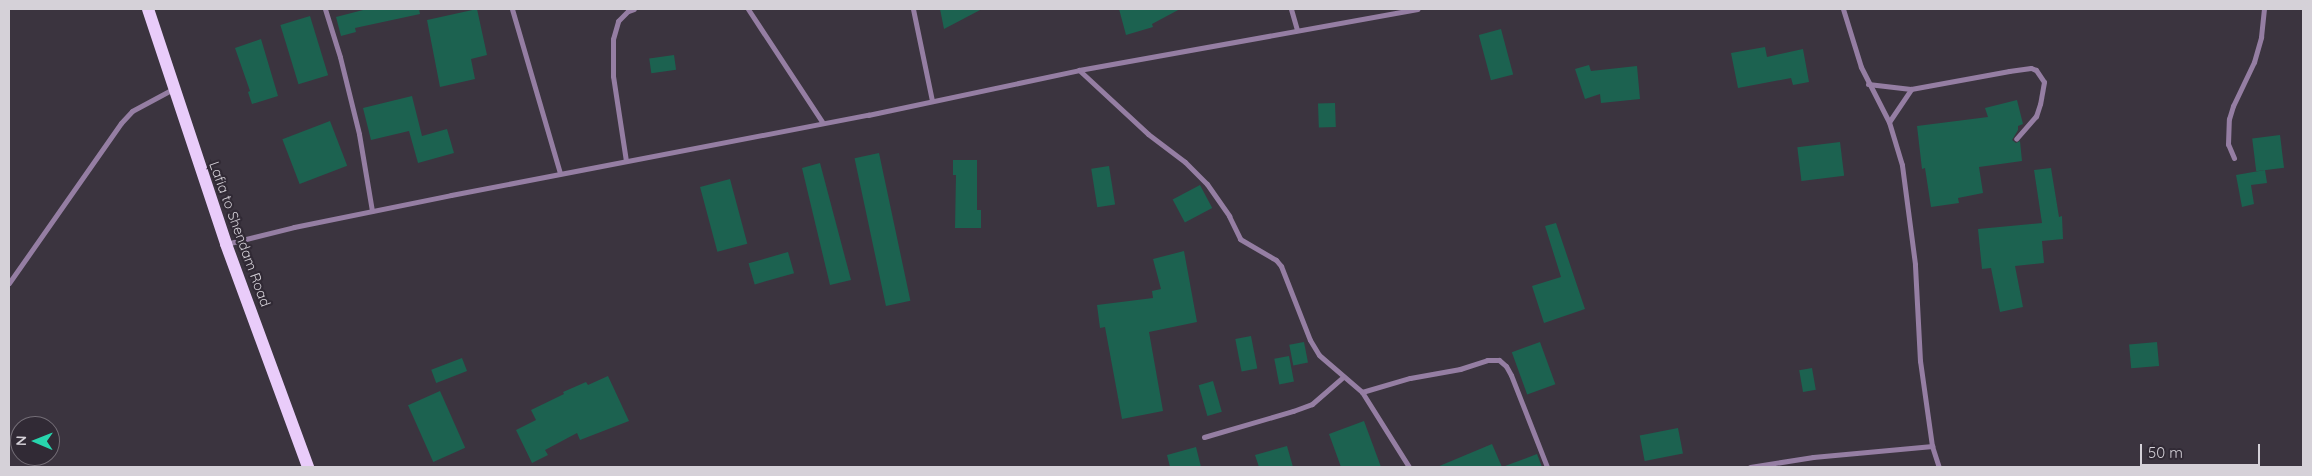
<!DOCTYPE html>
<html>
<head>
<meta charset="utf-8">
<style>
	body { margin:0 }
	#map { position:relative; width:2312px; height:476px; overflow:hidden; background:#3b343f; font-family:Quicksand,sans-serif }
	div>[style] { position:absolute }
	.building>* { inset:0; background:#1c6250; transform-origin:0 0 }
	.street>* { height:5px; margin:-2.5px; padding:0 2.5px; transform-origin:2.5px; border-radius:2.5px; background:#957ea3 }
	.primary>* { height:12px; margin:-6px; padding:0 6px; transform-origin:6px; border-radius:6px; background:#e9ccfa }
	span { translate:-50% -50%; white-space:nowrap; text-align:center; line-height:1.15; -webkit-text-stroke:4.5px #312a35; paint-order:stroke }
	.street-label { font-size:14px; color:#d5d1d8 }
	.frame { position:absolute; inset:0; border:10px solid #d5d1d8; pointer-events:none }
	.north { position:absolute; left:10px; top:416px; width:50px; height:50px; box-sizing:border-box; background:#312a35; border:1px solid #736d76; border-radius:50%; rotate:271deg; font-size:14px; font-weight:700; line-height:20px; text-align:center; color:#d5d1d8 }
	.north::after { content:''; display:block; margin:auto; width:18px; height:22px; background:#28d5ad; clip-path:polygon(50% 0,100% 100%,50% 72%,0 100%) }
	.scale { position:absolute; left:2140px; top:444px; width:120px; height:22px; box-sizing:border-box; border:2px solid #d5d1d8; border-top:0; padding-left:6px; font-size:15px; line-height:18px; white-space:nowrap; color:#d5d1d8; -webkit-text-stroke:4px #312a35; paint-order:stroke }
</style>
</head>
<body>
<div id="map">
	<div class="building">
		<i style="clip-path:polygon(367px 9px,419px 9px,420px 14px,355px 28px,356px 32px,341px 36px,336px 17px)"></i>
		<i style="clip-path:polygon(477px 9px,487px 55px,471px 59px,475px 79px,440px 87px,427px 20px)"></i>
		<i style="clip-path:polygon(940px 9px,982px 9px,944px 29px)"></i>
		<i style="clip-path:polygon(1119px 9px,1180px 9px,1152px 24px,1153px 27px,1126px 35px)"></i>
		<i style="left:310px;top:16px;width:62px;height:31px;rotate:73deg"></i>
		<i style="left:1501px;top:29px;width:47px;height:23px;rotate:75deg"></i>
		<i style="clip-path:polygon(261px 39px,278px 96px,252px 104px,248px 92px,250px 91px,235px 48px)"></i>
		<i style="clip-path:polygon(1765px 47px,1767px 57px,1803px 49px,1809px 82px,1793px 85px,1791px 78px,1738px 88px,1731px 53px)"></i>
		<i style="left:674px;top:55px;width:15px;height:25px;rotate:82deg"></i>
		<i style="clip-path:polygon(1589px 65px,1591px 71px,1637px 66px,1640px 99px,1601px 103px,1600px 94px,1585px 99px,1575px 69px)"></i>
		<i style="clip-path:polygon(412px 96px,422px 136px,447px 129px,454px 153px,418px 163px,409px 131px,371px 140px,363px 108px)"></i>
		<i style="clip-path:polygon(2017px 100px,2023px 124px,2018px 126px,2018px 130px,2012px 140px,2016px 143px,2020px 141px,2022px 161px,1979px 167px,1983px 193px,1958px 198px,1959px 203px,1931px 207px,1925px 168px,1922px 169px,1917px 126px,1988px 117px,1985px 108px)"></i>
		<i style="left:1335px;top:103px;width:24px;height:17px;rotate:88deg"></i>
		<i style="left:330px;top:121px;width:48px;height:51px;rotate:69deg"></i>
		<i style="left:2280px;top:135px;width:33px;height:28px;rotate:83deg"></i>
		<i style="left:1840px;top:142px;width:34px;height:43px;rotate:83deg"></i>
		<i style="left:879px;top:153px;width:151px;height:25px;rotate:78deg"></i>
		<i style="clip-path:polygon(953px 160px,977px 160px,977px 210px,981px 210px,981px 228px,955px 228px,956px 175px,953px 175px)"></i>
		<i style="clip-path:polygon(820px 163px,851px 280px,830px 285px,802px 168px)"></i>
		<i style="left:1109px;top:166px;width:39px;height:18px;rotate:81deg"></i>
		<i style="clip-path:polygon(2051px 168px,2059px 217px,2062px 216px,2063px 239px,2042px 241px,2044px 263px,2015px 266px,2023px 307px,2000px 312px,1991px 268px,1982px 269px,1978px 229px,2042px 223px,2034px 170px)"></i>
		<i style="clip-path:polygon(2265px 170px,2267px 183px,2251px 185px,2254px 204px,2242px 207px,2236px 175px)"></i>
		<i style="left:730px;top:179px;width:67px;height:31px;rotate:75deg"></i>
		<i style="left:1200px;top:185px;width:26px;height:31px;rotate:62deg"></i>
		<i style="clip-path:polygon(1556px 223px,1585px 309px,1544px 323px,1532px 286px,1561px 277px,1545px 226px)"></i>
		<i style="clip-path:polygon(1184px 251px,1197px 322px,1149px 332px,1163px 411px,1122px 419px,1105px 327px,1100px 328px,1097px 305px,1153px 298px,1152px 291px,1161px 289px,1153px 259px)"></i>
		<i style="left:788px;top:252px;width:22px;height:41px;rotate:74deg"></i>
		<i style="left:1251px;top:336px;width:33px;height:16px;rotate:79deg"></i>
		<i style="left:1304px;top:342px;width:21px;height:15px;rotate:79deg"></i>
		<i style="left:1540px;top:342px;width:45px;height:30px;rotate:70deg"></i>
		<i style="left:2157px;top:342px;width:24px;height:28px;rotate:85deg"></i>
		<i style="left:1289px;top:356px;width:26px;height:15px;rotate:79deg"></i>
		<i style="left:462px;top:358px;width:14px;height:33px;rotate:69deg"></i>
		<i style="left:1812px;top:368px;width:22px;height:13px;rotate:80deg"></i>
		<i style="clip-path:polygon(608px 376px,629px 421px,580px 440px,577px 433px,545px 450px,548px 455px,532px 463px,516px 430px,536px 420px,531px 410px,564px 394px,563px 392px,586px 382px,588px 385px)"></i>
		<i style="left:1213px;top:381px;width:32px;height:15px;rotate:74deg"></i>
		<i style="left:440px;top:391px;width:62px;height:35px;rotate:66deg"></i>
		<i style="clip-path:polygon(1364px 421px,1381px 467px,1341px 467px,1329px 434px)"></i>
		<i style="left:1678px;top:428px;width:26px;height:39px;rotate:79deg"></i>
		<i style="clip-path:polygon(1492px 444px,1502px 467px,1437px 467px)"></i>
		<i style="clip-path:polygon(1287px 446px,1293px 467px,1259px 467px,1255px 455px)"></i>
		<i style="clip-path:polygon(1196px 447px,1201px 467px,1170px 467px,1167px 455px)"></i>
		<i style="clip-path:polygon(1537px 454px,1542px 467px,1506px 467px,1505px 466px)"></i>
	</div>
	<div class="street">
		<i style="left:325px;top:9px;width:50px;rotate:72.6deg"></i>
		<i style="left:340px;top:57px;width:79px;rotate:76.1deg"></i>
		<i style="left:359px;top:134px;width:78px;rotate:80.4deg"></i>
		<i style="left:512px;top:9px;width:171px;rotate:73.7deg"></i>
		<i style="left:748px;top:9px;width:136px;rotate:56.7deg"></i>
		<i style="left:913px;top:9px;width:94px;rotate:78.3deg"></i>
		<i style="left:1291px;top:9px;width:22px;rotate:74deg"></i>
		<i style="left:1079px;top:70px;width:94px;rotate:42.8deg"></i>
		<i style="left:1148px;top:134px;width:46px;rotate:37.1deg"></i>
		<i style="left:1185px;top:162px;width:31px;rotate:45deg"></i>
		<i style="left:1207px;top:184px;width:39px;rotate:55deg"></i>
		<i style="left:1229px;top:216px;width:25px;rotate:64deg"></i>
		<i style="left:1240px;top:239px;width:42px;rotate:30.3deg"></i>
		<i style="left:1276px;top:260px;width:8px;rotate:50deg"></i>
		<i style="left:1281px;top:266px;width:79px;rotate:68.6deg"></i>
		<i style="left:1310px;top:340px;width:17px;rotate:59deg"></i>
		<i style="left:1319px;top:355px;width:57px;rotate:40.7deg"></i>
		<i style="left:1362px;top:392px;width:89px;rotate:57.9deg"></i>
		<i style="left:1868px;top:84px;width:43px;rotate:6.6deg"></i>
		<i style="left:1911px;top:89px;width:100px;rotate:-10.4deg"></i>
		<i style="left:2009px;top:71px;width:22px;rotate:-8deg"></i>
		<i style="left:2031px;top:68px;width:5px;rotate:22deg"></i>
		<i style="left:2036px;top:70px;width:14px;rotate:56deg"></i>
		<i style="left:2044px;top:82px;width:22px;rotate:100deg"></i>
		<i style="left:2040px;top:104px;width:13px;rotate:108deg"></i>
		<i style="left:2036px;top:116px;width:30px;rotate:131deg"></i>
		<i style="left:1889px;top:122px;width:40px;rotate:-56deg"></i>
		<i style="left:2234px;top:158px;width:15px;rotate:-113deg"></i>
		<i style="left:2228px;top:144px;width:25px;rotate:-88deg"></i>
		<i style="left:2229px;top:119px;width:14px;rotate:-73deg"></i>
		<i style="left:2233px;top:106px;width:49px;rotate:-64.5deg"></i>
		<i style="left:2254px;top:62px;width:26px;rotate:-74deg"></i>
		<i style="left:2261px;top:37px;width:28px;rotate:-84deg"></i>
		<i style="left:626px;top:161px;width:86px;rotate:-98.7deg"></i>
		<i style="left:613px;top:76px;width:37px;rotate:-90deg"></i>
		<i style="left:613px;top:39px;width:19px;rotate:-74deg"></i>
		<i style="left:618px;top:21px;width:14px;rotate:-45deg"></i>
		<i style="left:628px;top:11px;width:6px;rotate:-18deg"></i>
		<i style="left:226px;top:244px;width:70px;rotate:-14deg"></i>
		<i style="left:294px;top:227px;width:160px;rotate:-11.5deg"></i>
		<i style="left:451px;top:195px;width:425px;rotate:-10.9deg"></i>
		<i style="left:868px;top:115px;width:216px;rotate:-12deg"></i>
		<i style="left:1079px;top:70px;width:344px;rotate:-10.2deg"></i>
		<i style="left:9px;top:283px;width:195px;rotate:-55deg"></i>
		<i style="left:121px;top:123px;width:16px;rotate:-47deg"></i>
		<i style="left:132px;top:111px;width:47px;rotate:-28.2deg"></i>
		<i style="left:1362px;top:392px;width:50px;rotate:-16.3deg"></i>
		<i style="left:1410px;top:378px;width:51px;rotate:-10.2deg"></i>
		<i style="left:1460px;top:369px;width:28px;rotate:-18deg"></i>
		<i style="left:1487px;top:360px;width:12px"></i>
		<i style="left:1499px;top:360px;width:9px;rotate:41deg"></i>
		<i style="left:1506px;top:366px;width:10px;rotate:61deg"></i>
		<i style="left:1511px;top:375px;width:99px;rotate:68.6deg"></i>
		<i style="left:1204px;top:437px;width:93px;rotate:-16.3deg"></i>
		<i style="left:1293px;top:411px;width:20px;rotate:-20deg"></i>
		<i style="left:1312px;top:404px;width:41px;rotate:-41.1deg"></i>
		<i style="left:1932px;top:446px;width:22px;rotate:72deg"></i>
		<i style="left:1750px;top:467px;width:64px;rotate:-9deg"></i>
		<i style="left:1813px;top:457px;width:120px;rotate:-5.3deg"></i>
		<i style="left:1932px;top:446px;width:86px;rotate:-98deg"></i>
		<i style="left:1920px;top:361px;width:97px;rotate:-93deg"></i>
		<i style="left:1915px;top:264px;width:100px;rotate:-97.5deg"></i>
		<i style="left:1902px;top:165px;width:45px;rotate:-106.8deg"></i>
		<i style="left:1889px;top:122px;width:62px;rotate:-117deg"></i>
		<i style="left:1861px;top:67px;width:61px;rotate:-107.2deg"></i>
	</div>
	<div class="primary">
		<i style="left:148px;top:9px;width:248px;rotate:71.6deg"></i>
		<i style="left:226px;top:244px;width:238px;rotate:69.8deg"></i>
	</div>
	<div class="street-label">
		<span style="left:240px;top:234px;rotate:70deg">Lafia to Shendam Road</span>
	</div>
	<div class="frame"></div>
	<div class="north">N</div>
	<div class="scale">50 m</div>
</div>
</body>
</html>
